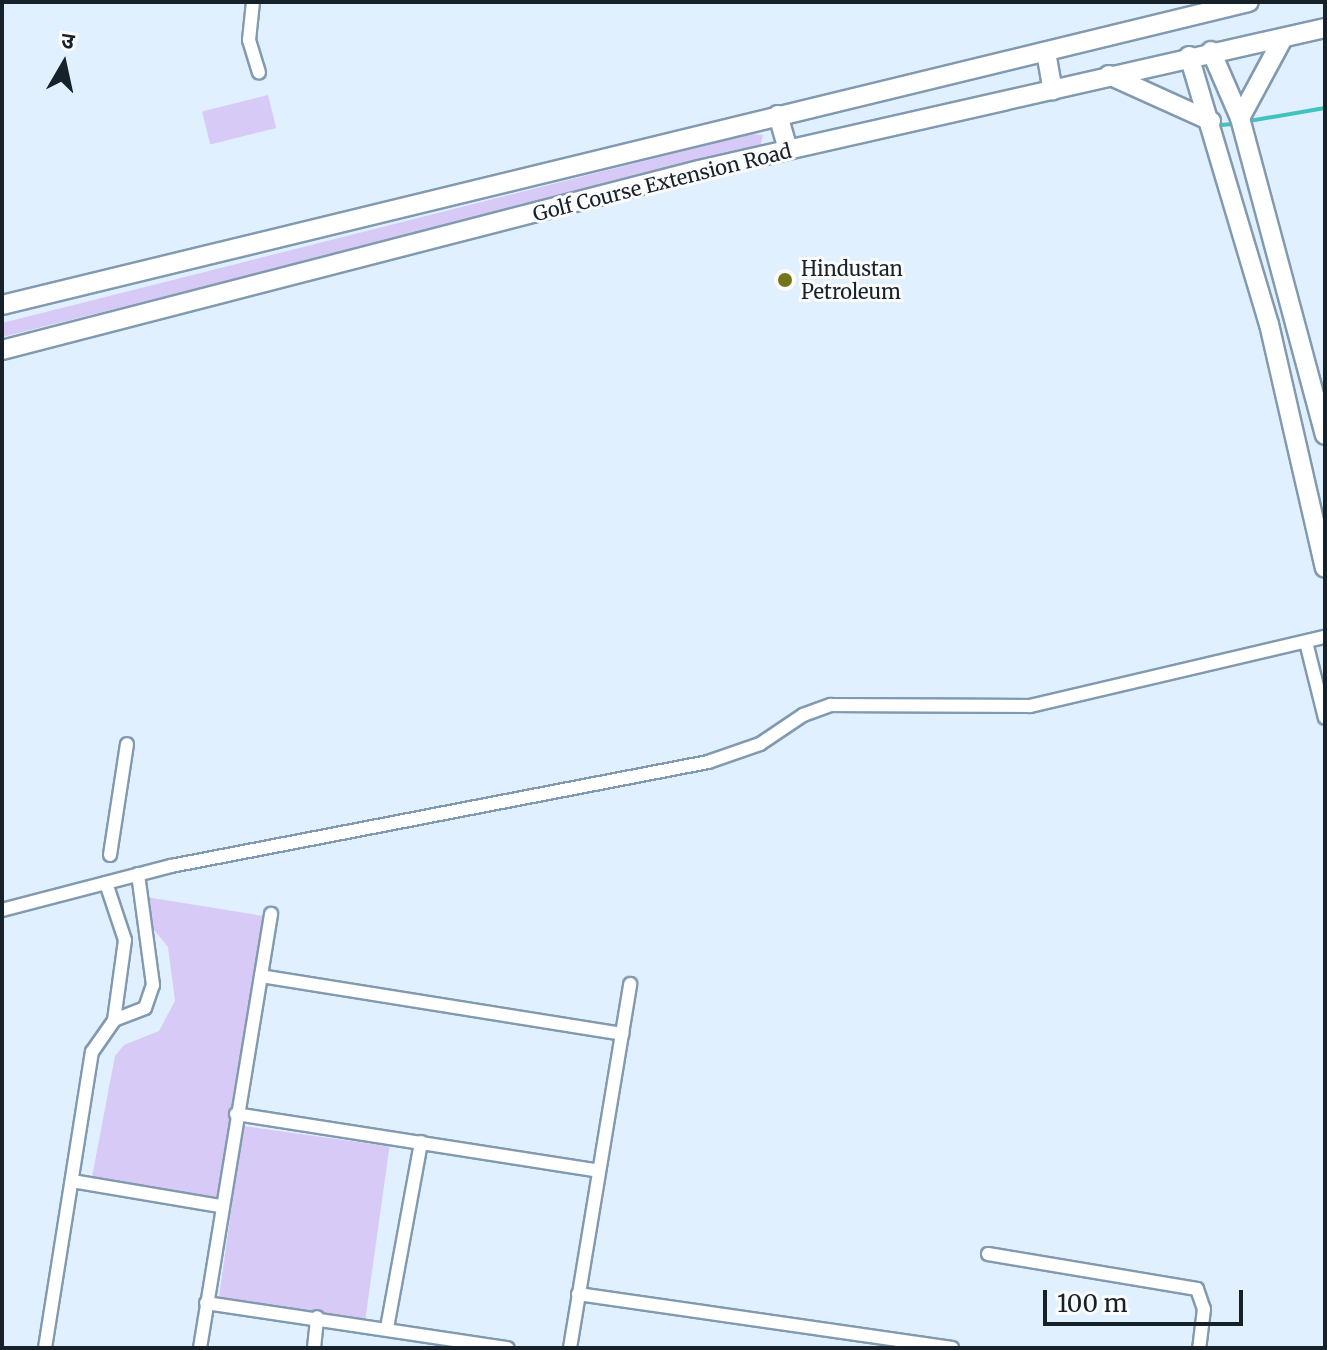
<!DOCTYPE html>
<html>
<head>
<meta charset="utf-8">
<style>
	body { margin:0 }
	#map { position:relative; width:1327px; height:1350px; overflow:hidden; background:#e1f0fe; font-family:Merriweather,"Noto Sans Devanagari",serif }
	div>[style] { position:absolute }
	.green>* { inset:0; background:#d8caf7; transform-origin:0 0 }
	.stream>* { height:4px; margin:-2px; padding:0 2px; transform-origin:2px; border-radius:2px; background:#40c2bd }
	.roads { filter:drop-shadow(2px 0 #829aaf) drop-shadow(-2px 0 #829aaf) drop-shadow(0 2px #829aaf) drop-shadow(0 -2px #829aaf) }
	.street>* { height:12px; margin:-6px; padding:0 6px; transform-origin:6px; border-radius:6px; background:#fff }
	.secondary>* { height:18px; margin:-9px; padding:0 9px; transform-origin:9px; border-radius:9px; background:#fff }
	.dots>* { width:22px; height:22px; translate:-50% -50%; box-sizing:border-box; border:4px solid #fbfbfb; border-radius:50% }
	span { translate:-50% -50%; white-space:nowrap; text-align:center; line-height:1.15; -webkit-text-stroke:6px #fbfbfb; paint-order:stroke }
	.street-label { font-size:20px; color:#172129 }
	.poi-label { font-size:20px; color:#172129 }
	.left { translate:0 -50%; text-align:left }
	.frame { position:absolute; inset:0; border:4px solid #172129; pointer-events:none }
	.north { position:absolute; left:24px; top:24px; width:80px; height:80px; -webkit-text-stroke:6px #fbfbfb; paint-order:stroke; rotate:9deg; font-size:22px; font-weight:700; line-height:32px; text-align:center; color:#172129 }
	.north::after { content:''; display:block; margin:auto; width:28px; height:36px; background:#172129; clip-path:polygon(50% 0,100% 100%,50% 72%,0 100%) }
	.scale { position:absolute; left:1043px; top:1290px; width:200px; height:36px; box-sizing:border-box; border:4px solid #172129; border-top:0; padding-left:10px; font-size:24px; line-height:28px; white-space:nowrap; color:#172129; -webkit-text-stroke:6px #fbfbfb; paint-order:stroke }
</style>
</head>
<body>
<div id="map">
	<div class="green">
		<i style="left:268px;top:95px;width:34px;height:68px;rotate:76deg"></i>
		<i style="clip-path:polygon(751px 134px,763px 135px,760px 148px,2px 337px,2px 323px)"></i>
		<i style="clip-path:polygon(146px 897px,264px 916px,221px 1198px,92px 1177px,115px 1056px,124px 1045px,159px 1031px,175px 1001px,168px 947px,150px 925px)"></i>
		<i style="left:243px;top:1126px;width:148px;height:174px;rotate:8deg"></i>
	</div>
	<div class="stream">
		<i style="left:1249px;top:121px;width:77px;rotate:-9.7deg"></i>
		<i style="left:1221px;top:125px;width:12px;rotate:-5deg"></i>
	</div>
	<div class="roads">
		<div class="street">
			<i style="left:253px;top:2px;width:38px;rotate:96deg"></i>
			<i style="left:249px;top:40px;width:34px;rotate:73deg"></i>
			<i style="left:1306px;top:642px;width:78px;rotate:76deg"></i>
			<i style="left:110px;top:855px;width:112px;rotate:-81.3deg"></i>
			<i style="left:106px;top:883px;width:60px;rotate:71.6deg"></i>
			<i style="left:125px;top:940px;width:81px;rotate:97.8deg"></i>
			<i style="left:2px;top:910px;width:175px;rotate:-14.6deg"></i>
			<i style="left:171px;top:866px;width:547px;rotate:-10.96deg"></i>
			<i style="left:708px;top:762px;width:55px;rotate:-19.1deg"></i>
			<i style="left:760px;top:744px;width:52px;rotate:-34deg"></i>
			<i style="left:803px;top:715px;width:30px;rotate:-20deg"></i>
			<i style="left:831px;top:705px;width:199px;rotate:0.3deg"></i>
			<i style="left:1030px;top:706px;width:303px;rotate:-13.2deg"></i>
			<i style="left:261px;top:976px;width:366px;rotate:9.1deg"></i>
			<i style="left:236px;top:1114px;width:366px;rotate:8.9deg"></i>
			<i style="left:72px;top:1181px;width:150px;rotate:9.6deg"></i>
			<i style="left:988px;top:1254px;width:212px;rotate:9.5deg"></i>
			<i style="left:1197px;top:1289px;width:21px;rotate:71deg"></i>
			<i style="left:1204px;top:1309px;width:39px;rotate:97deg"></i>
			<i style="left:578px;top:1294px;width:378px;rotate:8.2deg"></i>
			<i style="left:206px;top:1303px;width:305px;rotate:8.5deg"></i>
			<i style="left:387px;top:1328px;width:189px;rotate:-79.6deg"></i>
			<i style="left:45px;top:1348px;width:300px;rotate:-81deg"></i>
			<i style="left:92px;top:1052px;width:39px;rotate:-55deg"></i>
			<i style="left:114px;top:1020px;width:33px;rotate:-21deg"></i>
			<i style="left:145px;top:1008px;width:24px;rotate:-71deg"></i>
			<i style="left:153px;top:985px;width:112px;rotate:-97.7deg"></i>
			<i style="left:200px;top:1348px;width:440px;rotate:-80.7deg"></i>
			<i style="left:314px;top:1348px;width:31px;rotate:-84deg"></i>
			<i style="left:570px;top:1348px;width:369px;rotate:-80.6deg"></i>
		</div>
		<div class="secondary">
			<i style="left:1211px;top:51px;width:73px;rotate:66.6deg"></i>
			<i style="left:1240px;top:118px;width:328px;rotate:75deg"></i>
			<i style="left:1046px;top:52px;width:39px;rotate:80deg"></i>
			<i style="left:1189px;top:56px;width:280px;rotate:73.4deg"></i>
			<i style="left:1269px;top:324px;width:250px;rotate:77.1deg"></i>
			<i style="left:1109px;top:75px;width:112px;rotate:24.3deg"></i>
			<i style="left:778px;top:115px;width:36px;rotate:74deg"></i>
			<i style="left:1240px;top:118px;width:91px;rotate:-61.7deg"></i>
			<i style="left:2px;top:305px;width:1283px;rotate:-13.66deg"></i>
			<i style="left:2px;top:350px;width:720px;rotate:-14.48deg"></i>
			<i style="left:699px;top:170px;width:642px;rotate:-12.78deg"></i>
		</div>
	</div>
	<div class="dots">
		<i style="left:785px;top:280px;background:#74761d"></i>
	</div>
	<div class="street-label">
		<span style="left:662px;top:182px;rotate:-14deg">Golf Course Extension Road</span>
	</div>
	<div class="poi-label">
		<span class="left" style="left:801px;top:280px">Hindustan<br>Petroleum</span>
	</div>
	<div class="frame"></div>
	<div class="north">उ</div>
	<div class="scale">100 m</div>
</div>
</body>
</html>
